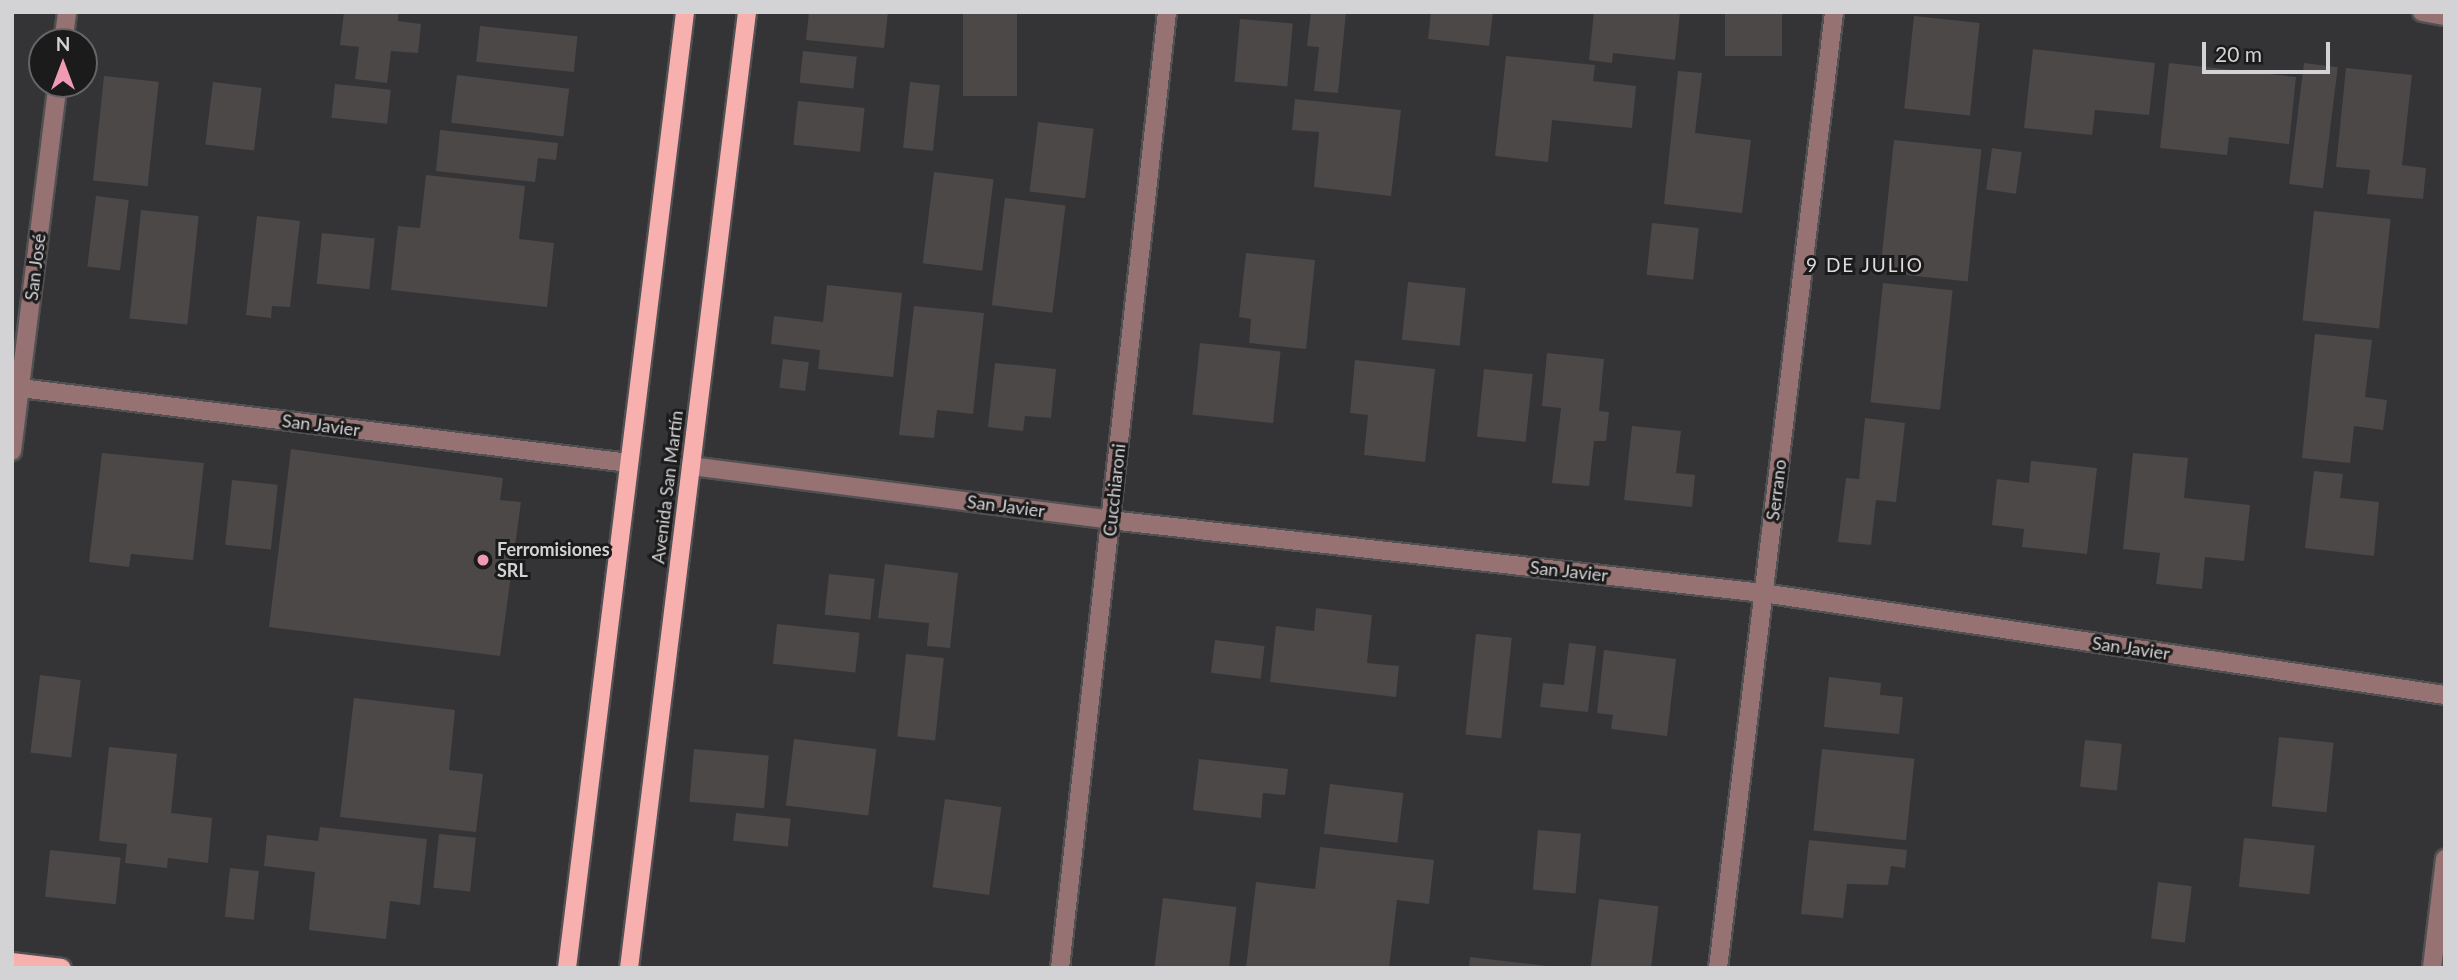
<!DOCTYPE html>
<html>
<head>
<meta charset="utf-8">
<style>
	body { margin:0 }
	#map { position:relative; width:2457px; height:980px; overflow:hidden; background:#343336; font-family:Lato,sans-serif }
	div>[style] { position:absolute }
	.building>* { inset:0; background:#4c4848; transform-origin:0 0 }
	.roads { filter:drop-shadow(2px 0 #515052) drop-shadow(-2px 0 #515052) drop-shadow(0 2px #515052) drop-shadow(0 -2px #515052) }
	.minor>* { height:18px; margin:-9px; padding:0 9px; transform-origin:9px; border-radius:9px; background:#967272 }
	.major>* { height:18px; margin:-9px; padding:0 9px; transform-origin:9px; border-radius:9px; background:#f8b0af }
	.dots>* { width:19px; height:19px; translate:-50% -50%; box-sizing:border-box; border:4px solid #1c1b1c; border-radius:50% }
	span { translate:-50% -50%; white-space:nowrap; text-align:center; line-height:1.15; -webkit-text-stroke:6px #1c1b1c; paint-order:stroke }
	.street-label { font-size:18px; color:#d3d2d4 }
	.poi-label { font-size:18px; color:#d3d2d4; font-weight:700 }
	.left { translate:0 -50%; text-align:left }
	.neighbourhood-label { font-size:19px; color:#dddbdf; letter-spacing:2px }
	.frame { position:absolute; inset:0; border:14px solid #d3d2d4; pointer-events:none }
	.north { position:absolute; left:28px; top:28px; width:70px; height:70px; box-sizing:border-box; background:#1c1b1c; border:2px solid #656466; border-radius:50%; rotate:0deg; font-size:19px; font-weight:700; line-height:28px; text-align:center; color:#d3d2d4 }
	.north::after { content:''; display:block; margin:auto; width:24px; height:32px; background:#f19ab3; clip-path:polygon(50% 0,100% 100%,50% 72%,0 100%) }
	.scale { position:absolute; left:2202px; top:42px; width:128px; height:32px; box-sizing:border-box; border:4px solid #d3d2d4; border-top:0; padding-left:9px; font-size:21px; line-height:24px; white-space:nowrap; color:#d3d2d4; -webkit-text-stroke:5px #1c1b1c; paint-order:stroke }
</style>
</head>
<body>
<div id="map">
	<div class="building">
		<i style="clip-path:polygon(344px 12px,398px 12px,398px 21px,421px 24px,418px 53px,391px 51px,387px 83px,355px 79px,359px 47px,340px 45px)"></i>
		<i style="clip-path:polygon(809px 12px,888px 12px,884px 48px,806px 40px)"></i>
		<i style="left:963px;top:12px;width:54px;height:84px"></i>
		<i style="clip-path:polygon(1311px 12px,1346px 12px,1338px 93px,1314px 91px,1319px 47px,1307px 46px)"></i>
		<i style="clip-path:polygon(1431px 12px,1493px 12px,1489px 46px,1428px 39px)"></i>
		<i style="clip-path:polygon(1594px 12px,1680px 12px,1675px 60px,1613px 53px,1612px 63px,1589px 60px)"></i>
		<i style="left:1725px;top:12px;width:57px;height:44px"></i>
		<i style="left:1914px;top:16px;width:66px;height:93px;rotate:6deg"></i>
		<i style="left:1240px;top:19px;width:53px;height:63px;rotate:5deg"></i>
		<i style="left:480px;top:26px;width:98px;height:36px;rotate:6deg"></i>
		<i style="clip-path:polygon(2033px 49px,2155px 63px,2149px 115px,2095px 110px,2092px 135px,2024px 128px)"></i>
		<i style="left:803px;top:51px;width:54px;height:32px;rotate:6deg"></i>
		<i style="clip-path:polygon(1506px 56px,1595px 65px,1593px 81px,1636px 86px,1632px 128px,1552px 120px,1548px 162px,1495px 156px)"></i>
		<i style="clip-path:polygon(2169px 63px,2296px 77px,2289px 144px,2229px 137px,2227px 155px,2160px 148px)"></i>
		<i style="left:2304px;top:63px;width:34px;height:122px;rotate:7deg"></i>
		<i style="clip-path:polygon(2346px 68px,2412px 75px,2402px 165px,2426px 168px,2423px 199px,2367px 194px,2370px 170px,2336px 167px)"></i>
		<i style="clip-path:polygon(1678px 71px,1702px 73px,1695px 133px,1751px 140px,1742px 213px,1664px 204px)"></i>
		<i style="left:457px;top:75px;width:113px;height:48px;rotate:7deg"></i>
		<i style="left:104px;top:76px;width:55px;height:105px;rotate:6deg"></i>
		<i style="left:213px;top:82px;width:49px;height:63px;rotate:7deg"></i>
		<i style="left:910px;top:82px;width:30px;height:66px;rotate:6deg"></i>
		<i style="left:335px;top:84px;width:56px;height:34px;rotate:6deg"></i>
		<i style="clip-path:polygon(1295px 99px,1401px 110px,1391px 196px,1314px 187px,1319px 132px,1292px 130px)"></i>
		<i style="left:798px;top:101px;width:67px;height:44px;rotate:6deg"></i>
		<i style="left:1038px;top:122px;width:56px;height:70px;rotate:7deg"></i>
		<i style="clip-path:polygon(440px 130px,558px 143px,556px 160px,538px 158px,535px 182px,436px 171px)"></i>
		<i style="left:1894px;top:140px;width:88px;height:133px;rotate:6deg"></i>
		<i style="left:1992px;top:148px;width:30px;height:42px;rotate:8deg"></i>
		<i style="left:934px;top:172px;width:60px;height:92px;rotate:7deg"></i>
		<i style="clip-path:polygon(426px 175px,525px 186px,519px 239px,554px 243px,547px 307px,391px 290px,398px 226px,420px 228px)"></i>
		<i style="left:96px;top:196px;width:33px;height:71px;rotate:7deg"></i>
		<i style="left:1005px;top:198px;width:61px;height:108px;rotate:7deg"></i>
		<i style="left:141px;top:210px;width:58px;height:109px;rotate:6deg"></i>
		<i style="left:2314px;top:211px;width:77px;height:110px;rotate:6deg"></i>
		<i style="clip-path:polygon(257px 216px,300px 221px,290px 307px,272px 306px,271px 318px,246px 315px)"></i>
		<i style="left:1652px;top:223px;width:47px;height:52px;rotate:6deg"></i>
		<i style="left:322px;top:233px;width:53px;height:51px;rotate:6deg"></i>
		<i style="clip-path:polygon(1246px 253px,1315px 260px,1306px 349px,1249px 343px,1251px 319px,1239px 317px)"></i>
		<i style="left:1408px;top:282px;width:58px;height:58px;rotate:6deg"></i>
		<i style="left:1883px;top:283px;width:70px;height:120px;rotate:6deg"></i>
		<i style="clip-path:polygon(827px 285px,902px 293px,893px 377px,818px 369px,820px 350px,771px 344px,774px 316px,823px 322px)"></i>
		<i style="clip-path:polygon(914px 306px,984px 313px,973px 414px,937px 410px,934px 438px,899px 435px)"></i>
		<i style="clip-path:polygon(2315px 334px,2372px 340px,2365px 397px,2387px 400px,2383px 430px,2354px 426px,2350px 463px,2302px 458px)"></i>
		<i style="left:1200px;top:343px;width:81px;height:72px;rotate:6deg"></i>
		<i style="clip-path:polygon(1547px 353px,1604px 359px,1599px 411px,1609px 412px,1606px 441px,1594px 441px,1589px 486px,1552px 483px,1561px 408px,1542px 406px)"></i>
		<i style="left:783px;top:359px;width:26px;height:29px;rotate:7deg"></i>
		<i style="clip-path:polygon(1355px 360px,1435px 369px,1425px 462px,1364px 455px,1368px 415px,1350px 413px)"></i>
		<i style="clip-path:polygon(995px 363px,1056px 369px,1051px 418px,1025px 416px,1023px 431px,988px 427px)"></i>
		<i style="left:1484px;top:369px;width:49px;height:68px;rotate:6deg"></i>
		<i style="clip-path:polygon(1865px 418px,1905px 423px,1896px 502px,1876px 500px,1871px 545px,1838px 542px,1846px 478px,1859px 479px)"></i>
		<i style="clip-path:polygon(1632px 426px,1681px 431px,1676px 473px,1695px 475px,1692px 507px,1624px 500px)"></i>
		<i style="clip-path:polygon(291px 449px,503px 478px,500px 500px,521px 502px,500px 656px,269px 627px)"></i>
		<i style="clip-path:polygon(102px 453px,204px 463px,193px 560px,131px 554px,129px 567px,89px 562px)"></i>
		<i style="clip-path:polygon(2133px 453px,2188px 458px,2184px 498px,2250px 505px,2244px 561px,2205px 557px,2202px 589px,2156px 584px,2160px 553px,2123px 549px)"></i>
		<i style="clip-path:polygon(2031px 461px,2097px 468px,2087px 554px,2022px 547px,2024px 529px,1992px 525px,1997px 479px,2029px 483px)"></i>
		<i style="clip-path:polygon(2314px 471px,2343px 474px,2340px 498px,2379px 502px,2374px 556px,2305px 548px)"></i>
		<i style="left:232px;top:480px;width:46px;height:65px;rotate:6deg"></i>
		<i style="clip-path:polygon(885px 564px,958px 573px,950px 648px,927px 646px,929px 623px,878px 618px)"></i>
		<i style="left:829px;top:574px;width:46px;height:41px;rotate:6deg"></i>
		<i style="clip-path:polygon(1316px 608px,1372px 615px,1367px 663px,1399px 666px,1396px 697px,1270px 682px,1276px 626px,1314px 631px)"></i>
		<i style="left:777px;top:624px;width:83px;height:40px;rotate:6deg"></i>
		<i style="left:1476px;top:634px;width:36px;height:101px;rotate:6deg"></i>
		<i style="left:1215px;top:640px;width:50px;height:33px;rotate:7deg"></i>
		<i style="clip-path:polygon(1569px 643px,1596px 646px,1588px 712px,1540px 707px,1543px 683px,1564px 685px)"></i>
		<i style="clip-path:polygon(1604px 650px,1676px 659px,1667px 736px,1611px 729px,1613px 715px,1597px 713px)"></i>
		<i style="left:906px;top:654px;width:38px;height:83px;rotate:6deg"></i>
		<i style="left:40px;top:675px;width:41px;height:78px;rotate:7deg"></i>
		<i style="clip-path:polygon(1829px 677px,1881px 683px,1880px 695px,1903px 697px,1899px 734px,1824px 727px)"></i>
		<i style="clip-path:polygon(354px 698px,455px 710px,449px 770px,483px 774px,476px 832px,340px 817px)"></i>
		<i style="left:2279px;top:737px;width:55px;height:70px;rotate:6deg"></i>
		<i style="left:794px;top:739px;width:83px;height:67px;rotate:7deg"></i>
		<i style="left:2085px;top:740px;width:37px;height:47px;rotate:6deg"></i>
		<i style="clip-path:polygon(109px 747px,177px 754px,171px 813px,212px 818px,208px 863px,168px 858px,167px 868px,125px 863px,127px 844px,99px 841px)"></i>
		<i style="left:694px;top:749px;width:75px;height:53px;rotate:5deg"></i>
		<i style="left:1822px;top:749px;width:93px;height:82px;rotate:6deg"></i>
		<i style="clip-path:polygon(1199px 759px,1288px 769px,1285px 795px,1263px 793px,1261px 818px,1193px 810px)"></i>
		<i style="left:1330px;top:784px;width:74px;height:50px;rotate:7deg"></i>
		<i style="left:945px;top:799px;width:57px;height:89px;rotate:8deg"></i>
		<i style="left:736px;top:813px;width:55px;height:28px;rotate:6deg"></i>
		<i style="clip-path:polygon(320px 827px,427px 839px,420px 905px,390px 901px,386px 939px,309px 930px,315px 872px,264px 866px,267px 835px,318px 841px)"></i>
		<i style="left:1538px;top:830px;width:43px;height:60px;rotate:5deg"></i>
		<i style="left:439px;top:834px;width:37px;height:54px;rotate:6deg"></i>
		<i style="left:2244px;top:838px;width:71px;height:49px;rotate:6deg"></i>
		<i style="clip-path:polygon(1809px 840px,1907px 850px,1905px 868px,1891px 866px,1888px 885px,1847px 884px,1843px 918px,1801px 914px)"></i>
		<i style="clip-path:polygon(1320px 847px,1434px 860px,1429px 904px,1397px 900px,1389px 968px,1246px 968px,1256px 882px,1315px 889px)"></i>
		<i style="left:50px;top:850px;width:71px;height:47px;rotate:6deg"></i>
		<i style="left:230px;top:868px;width:29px;height:49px;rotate:6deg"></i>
		<i style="left:2158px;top:882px;width:34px;height:57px;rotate:7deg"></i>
		<i style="left:1163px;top:898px;width:74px;height:70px;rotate:7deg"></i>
		<i style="left:1599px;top:899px;width:60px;height:69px;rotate:7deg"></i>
		<i style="clip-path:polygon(1470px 957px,1548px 966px,1547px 968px,1469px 968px)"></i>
	</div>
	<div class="roads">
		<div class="minor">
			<i style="left:2422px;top:12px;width:23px;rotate:10deg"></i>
			<i style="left:63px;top:42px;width:30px;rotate:-82deg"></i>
			<i style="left:12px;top:387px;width:622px;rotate:7.02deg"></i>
			<i style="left:12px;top:451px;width:370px;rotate:-82.9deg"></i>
			<i style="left:691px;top:466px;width:422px;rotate:7.3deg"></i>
			<i style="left:1110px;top:520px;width:657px;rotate:6.38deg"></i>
			<i style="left:1763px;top:593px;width:690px;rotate:8.51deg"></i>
			<i style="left:1060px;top:968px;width:962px;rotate:-83.61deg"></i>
			<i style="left:1718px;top:968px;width:963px;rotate:-83.08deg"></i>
			<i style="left:2432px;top:968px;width:110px;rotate:-83.2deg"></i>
		</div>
		<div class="major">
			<i style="left:12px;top:962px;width:50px;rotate:6.8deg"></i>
			<i style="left:567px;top:968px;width:963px;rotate:-82.96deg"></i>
			<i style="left:629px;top:968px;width:963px;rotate:-82.96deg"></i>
		</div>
	</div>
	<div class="dots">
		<i style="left:483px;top:560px;background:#f19ab3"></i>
	</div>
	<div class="street-label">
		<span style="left:35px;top:267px;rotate:-83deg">San José</span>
		<span style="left:321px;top:425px;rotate:7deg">San Javier</span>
		<span style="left:667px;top:487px;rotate:-83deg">Avenida San Martín</span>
		<span style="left:1114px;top:490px;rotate:-84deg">Cucchiaroni</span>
		<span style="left:1776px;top:490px;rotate:-83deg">Serrano</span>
		<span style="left:1006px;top:506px;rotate:7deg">San Javier</span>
		<span style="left:1569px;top:571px;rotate:6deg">San Javier</span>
		<span style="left:2131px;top:648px;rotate:8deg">San Javier</span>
	</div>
	<div class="poi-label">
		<span class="left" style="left:497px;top:560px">Ferromisiones<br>SRL</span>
	</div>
	<div class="neighbourhood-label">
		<span style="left:1865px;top:265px">9 DE JULIO</span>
	</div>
	<div class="frame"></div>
	<div class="north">N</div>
	<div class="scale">20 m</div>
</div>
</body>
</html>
